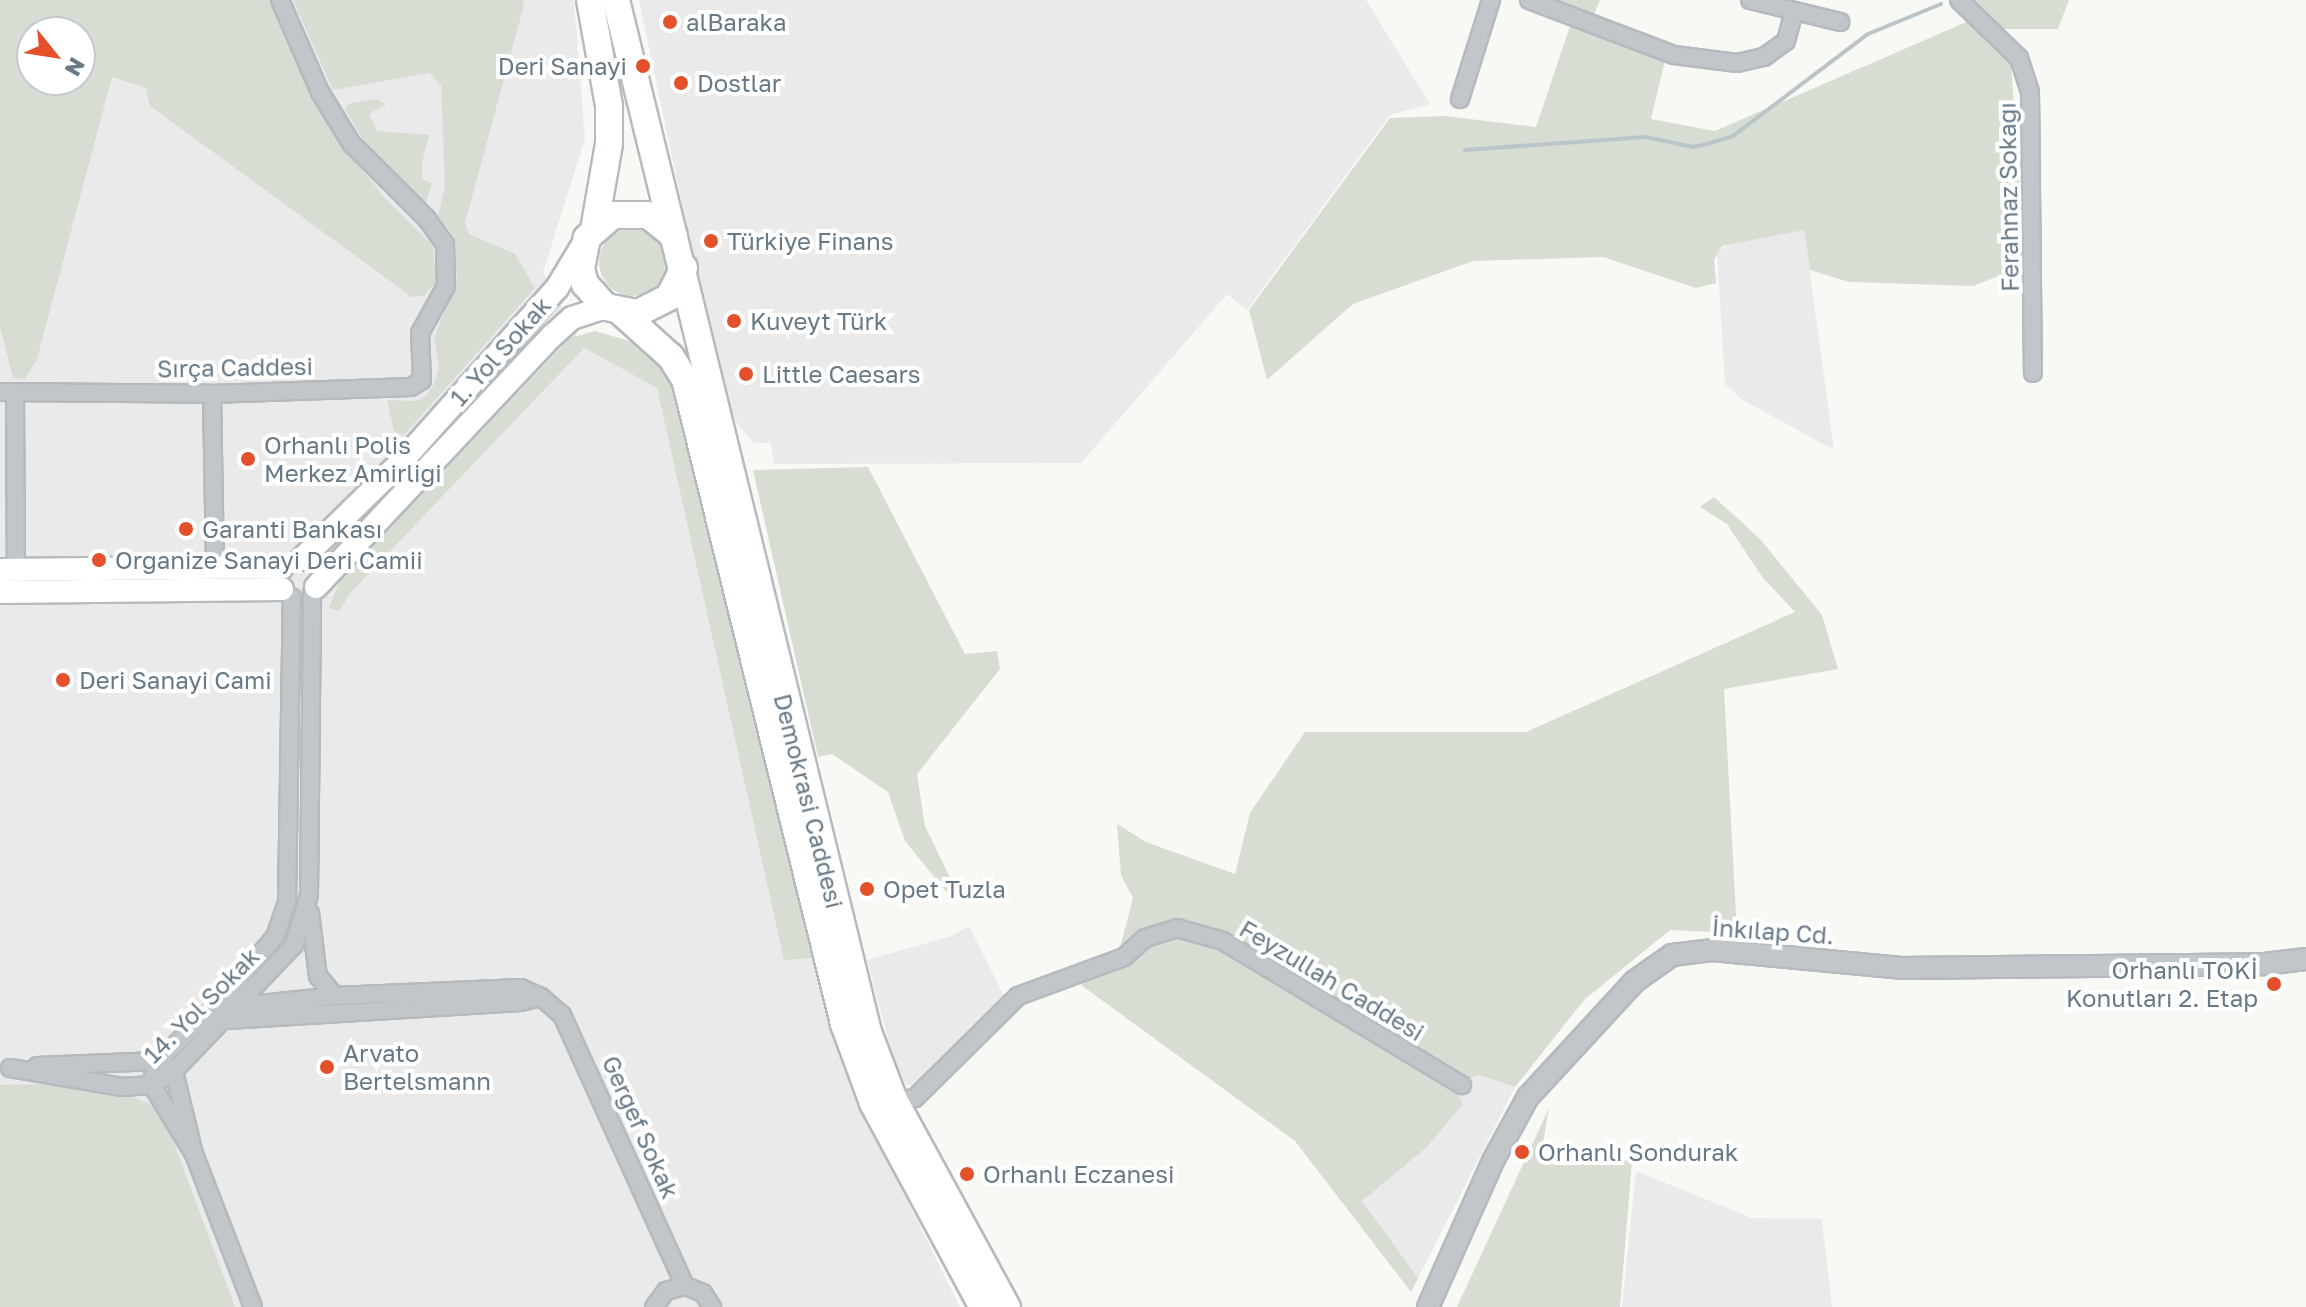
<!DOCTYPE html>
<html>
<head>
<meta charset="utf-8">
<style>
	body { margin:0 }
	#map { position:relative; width:2306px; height:1307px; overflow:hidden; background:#f8f8f5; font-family:"Golos Text",sans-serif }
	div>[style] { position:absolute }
	.built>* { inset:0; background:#e9eae9 }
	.green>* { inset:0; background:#d8ddd4 }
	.round { border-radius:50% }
	.stream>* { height:4px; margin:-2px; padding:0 2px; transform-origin:2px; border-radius:2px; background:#b9c5c9 }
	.roads { filter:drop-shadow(2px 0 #b4babe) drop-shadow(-2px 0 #b4babe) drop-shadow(0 2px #b4babe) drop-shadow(0 -2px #b4babe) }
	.minor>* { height:16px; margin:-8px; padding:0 8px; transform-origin:8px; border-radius:8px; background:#c1c6ca }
	.tertiary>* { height:20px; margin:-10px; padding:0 10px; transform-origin:10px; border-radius:10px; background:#c1c6ca }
	.secondary>* { height:22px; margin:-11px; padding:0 11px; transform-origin:11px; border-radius:11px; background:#fff }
	.primary>* { height:26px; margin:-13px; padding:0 13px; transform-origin:13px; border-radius:13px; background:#fff }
	.dots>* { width:22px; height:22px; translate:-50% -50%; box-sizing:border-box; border:4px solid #fff; border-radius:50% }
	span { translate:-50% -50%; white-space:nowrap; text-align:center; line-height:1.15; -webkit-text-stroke:8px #fff; paint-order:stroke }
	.poi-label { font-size:24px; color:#677987 }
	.left { translate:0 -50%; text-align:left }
	.right { translate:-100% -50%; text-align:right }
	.street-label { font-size:24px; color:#677987 }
	.north { position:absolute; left:16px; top:16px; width:80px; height:80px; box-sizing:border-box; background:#fff; border:2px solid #c2c9cf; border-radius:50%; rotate:120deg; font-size:22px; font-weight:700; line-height:32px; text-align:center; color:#677987 }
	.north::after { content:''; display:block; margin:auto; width:28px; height:36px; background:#e4502a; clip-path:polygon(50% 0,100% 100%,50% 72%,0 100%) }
</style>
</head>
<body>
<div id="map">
	<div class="built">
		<i style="clip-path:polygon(evenodd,0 0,574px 0,585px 139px,543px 272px,584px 348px,657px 388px,784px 959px,812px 958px,867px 1119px,960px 1307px,0 1307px,0 0,32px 32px,80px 32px,80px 80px,32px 80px,32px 32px)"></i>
		<i style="clip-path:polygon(639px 0,1366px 0,1430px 104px,1390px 115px,1247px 310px,1227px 294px,1081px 463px,774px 464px,771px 443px,754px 443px,725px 409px)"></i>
		<i style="clip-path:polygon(1804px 229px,1834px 450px,1741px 399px,1725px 384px,1717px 252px,1729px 244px)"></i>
		<i style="clip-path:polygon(969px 926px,1005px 998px,917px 1085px,907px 1085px,896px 1068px,867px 960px,952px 936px)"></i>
		<i style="clip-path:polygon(1479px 1075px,1515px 1087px,1418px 1278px,1362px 1201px,1426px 1148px,1462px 1105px,1452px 1086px)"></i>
		<i style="clip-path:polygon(1636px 1171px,1752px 1218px,1822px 1219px,1832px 1307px,1622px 1307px)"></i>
	</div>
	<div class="green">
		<i style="clip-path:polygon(evenodd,0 0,270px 0,330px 127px,383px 196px,433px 246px,436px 283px,424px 296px,412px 297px,150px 106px,146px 88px,112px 77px,37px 359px,25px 379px,13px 378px,0 326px,0 0,32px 32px,80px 32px,80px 80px,32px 80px,32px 32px)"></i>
		<i style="clip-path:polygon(293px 0,522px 0,524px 5px,465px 223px,469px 234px,515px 254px,535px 288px,403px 436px,394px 431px,387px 400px,415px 401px,426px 396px,434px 384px,439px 368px,434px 338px,457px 280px,454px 236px,438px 216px,445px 187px,441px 85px,429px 73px,333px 90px)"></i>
		<i style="clip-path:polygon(1542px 0,1600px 0,1591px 21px)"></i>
		<i style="clip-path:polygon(1972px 0,2069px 0,2058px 29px,2000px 29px)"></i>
		<i style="clip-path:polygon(1971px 20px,2011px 64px,2025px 266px,1973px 286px,1849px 282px,1810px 270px,1804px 230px,1722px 246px,1714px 260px,1716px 283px,1696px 288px,1603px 257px,1473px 261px,1353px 304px,1267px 380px,1249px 310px,1390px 118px,1444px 116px,1536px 127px,1570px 26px,1667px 52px,1651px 119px,1715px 131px)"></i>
		<i style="clip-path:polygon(376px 99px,386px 104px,369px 114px,377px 131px,429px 135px,422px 163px,422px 179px,432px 183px,425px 207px,368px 149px,345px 109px,350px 103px)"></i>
		<i class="round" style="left:599px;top:228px;width:68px;height:68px"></i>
		<i style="clip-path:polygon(595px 331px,640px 344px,676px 378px,812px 958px,784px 960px,657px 388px,584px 348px,352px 591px,339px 611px,329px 608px,340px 581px,570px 338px)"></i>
		<i style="clip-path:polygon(868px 467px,965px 654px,997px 651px,1000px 669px,917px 774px,925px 826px,956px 890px,949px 895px,905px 841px,888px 792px,832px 754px,818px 757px,753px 470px)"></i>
		<i style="clip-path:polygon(1714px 497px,1760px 539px,1822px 615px,1838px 669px,1724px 689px,1737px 933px,1670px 930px,1584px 1000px,1515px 1087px,1479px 1075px,1453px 1086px,1463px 1104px,1426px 1148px,1362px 1201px,1418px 1278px,1411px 1292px,1295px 1141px,1081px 985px,1115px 967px,1133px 898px,1121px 875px,1117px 824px,1146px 842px,1235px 874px,1250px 813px,1305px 732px,1526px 732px,1795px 612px,1763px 578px,1727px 524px,1700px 507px)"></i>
		<i style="clip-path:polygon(94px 1083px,161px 1108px,235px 1307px,0 1307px,0 1085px)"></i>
		<i style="clip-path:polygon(1549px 1108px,1541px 1154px,1632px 1161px,1620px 1307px,1457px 1307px)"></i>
	</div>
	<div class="stream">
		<i style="left:1465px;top:150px;width:181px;rotate:-4.1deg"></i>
		<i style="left:1646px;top:137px;width:48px;rotate:12deg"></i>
		<i style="left:1693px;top:147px;width:14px;rotate:-12deg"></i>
		<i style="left:1707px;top:144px;width:27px;rotate:-17deg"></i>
		<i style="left:1733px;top:136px;width:169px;rotate:-37.1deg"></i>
		<i style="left:1868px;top:34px;width:79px;rotate:-22.3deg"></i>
	</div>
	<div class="roads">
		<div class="minor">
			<i style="left:1529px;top:0;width:155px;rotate:20.8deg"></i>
			<i style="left:1674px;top:55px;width:64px;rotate:7.2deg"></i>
			<i style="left:1737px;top:63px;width:28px;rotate:-13deg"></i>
			<i style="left:1764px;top:57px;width:27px;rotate:-36deg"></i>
			<i style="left:1786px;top:41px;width:31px;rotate:-75deg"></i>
			<i style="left:1750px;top:0;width:93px;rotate:13.7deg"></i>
			<i style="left:1959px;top:0;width:83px;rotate:44deg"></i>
			<i style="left:2019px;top:58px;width:36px;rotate:72deg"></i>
			<i style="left:2030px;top:92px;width:281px;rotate:89.4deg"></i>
			<i style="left:1460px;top:99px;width:104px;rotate:-72.6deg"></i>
			<i style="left:0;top:392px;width:212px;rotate:0.5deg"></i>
			<i style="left:212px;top:394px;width:199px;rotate:-2deg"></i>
			<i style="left:411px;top:387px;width:13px;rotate:-32deg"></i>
			<i style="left:422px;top:380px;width:47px;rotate:-92.4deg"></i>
			<i style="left:420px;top:333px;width:54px;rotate:-61deg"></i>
			<i style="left:446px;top:286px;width:42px;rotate:-91.4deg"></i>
			<i style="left:445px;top:244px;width:31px;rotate:-126deg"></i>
			<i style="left:427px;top:219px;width:107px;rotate:-135deg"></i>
			<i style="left:351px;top:143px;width:60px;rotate:-121.3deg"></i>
			<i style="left:320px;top:92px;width:100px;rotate:-113.5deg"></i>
			<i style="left:15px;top:393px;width:177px;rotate:89.7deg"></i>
			<i style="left:212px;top:394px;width:173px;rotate:89deg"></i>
			<i style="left:310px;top:913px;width:64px;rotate:82.8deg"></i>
			<i style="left:318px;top:976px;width:26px;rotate:50deg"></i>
			<i style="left:541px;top:997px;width:21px;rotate:166deg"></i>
			<i style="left:521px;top:1002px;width:298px;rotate:176.5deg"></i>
			<i style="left:224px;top:1020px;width:16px;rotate:-135deg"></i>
			<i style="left:213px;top:1009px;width:123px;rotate:-6.1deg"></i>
			<i style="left:335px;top:996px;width:186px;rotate:-2.5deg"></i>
			<i style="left:521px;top:988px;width:22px;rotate:24deg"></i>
			<i style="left:541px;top:997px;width:28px;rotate:41deg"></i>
			<i style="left:562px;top:1015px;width:298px;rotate:65.6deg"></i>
			<i style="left:37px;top:1066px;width:121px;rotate:-2.4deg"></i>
			<i style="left:158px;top:1061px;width:76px;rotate:-43.4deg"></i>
			<i style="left:213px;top:1009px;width:95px;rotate:-49.3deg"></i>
			<i style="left:275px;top:937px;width:37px;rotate:-71deg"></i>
			<i style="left:287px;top:902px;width:305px;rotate:-89.1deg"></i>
			<i style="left:168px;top:1067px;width:7px;rotate:34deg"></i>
			<i style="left:174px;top:1071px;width:85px;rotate:76.5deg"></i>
			<i style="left:194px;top:1154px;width:164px;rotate:68.9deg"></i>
			<i style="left:10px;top:1068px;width:114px;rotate:9.6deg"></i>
			<i style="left:122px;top:1087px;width:30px;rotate:-4deg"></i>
			<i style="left:152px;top:1085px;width:26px;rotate:-32deg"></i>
			<i style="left:174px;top:1071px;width:174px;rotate:-46.4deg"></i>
			<i style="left:294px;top:945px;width:52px;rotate:-73.3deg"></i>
			<i style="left:309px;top:895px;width:303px;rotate:-89.4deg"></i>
			<i style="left:153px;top:1076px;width:9px;rotate:96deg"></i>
			<i style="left:152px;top:1085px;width:81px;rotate:58.7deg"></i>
			<i style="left:894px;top:1100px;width:21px;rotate:-5deg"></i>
			<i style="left:915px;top:1098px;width:145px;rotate:-44.7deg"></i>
			<i style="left:1018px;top:996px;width:113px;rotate:-20.2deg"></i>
			<i style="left:1124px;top:957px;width:28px;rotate:-42deg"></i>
			<i style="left:1145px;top:938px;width:34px;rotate:-17deg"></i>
			<i style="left:1177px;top:928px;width:48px;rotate:15.8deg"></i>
			<i style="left:1223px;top:941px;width:279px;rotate:31.1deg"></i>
			<i style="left:654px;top:1307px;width:20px;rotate:-53deg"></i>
			<i style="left:666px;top:1291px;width:20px;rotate:-15deg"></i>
			<i style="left:685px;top:1286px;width:19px;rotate:21deg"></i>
			<i style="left:703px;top:1293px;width:17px;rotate:57deg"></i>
		</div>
		<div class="tertiary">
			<i style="left:1428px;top:1307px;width:162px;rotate:-66deg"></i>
			<i style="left:1494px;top:1159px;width:71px;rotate:-61.3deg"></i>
			<i style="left:1528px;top:1097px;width:158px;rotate:-47.3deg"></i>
			<i style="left:1635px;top:981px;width:45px;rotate:-35.1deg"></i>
			<i style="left:1672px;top:955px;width:40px;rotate:-7.1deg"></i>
			<i style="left:1712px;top:950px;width:190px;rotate:5.4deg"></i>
			<i style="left:1901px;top:968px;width:364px;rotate:-0.6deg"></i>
			<i style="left:2265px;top:964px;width:41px;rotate:-7deg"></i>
		</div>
		<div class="secondary">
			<i style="left:302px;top:559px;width:141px;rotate:-44.4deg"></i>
			<i style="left:403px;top:460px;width:231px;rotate:-48.2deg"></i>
			<i style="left:557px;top:288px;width:52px;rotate:-59deg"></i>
			<i style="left:0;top:570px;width:282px;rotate:-0.6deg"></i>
			<i style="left:316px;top:587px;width:345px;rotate:-46.8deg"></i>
			<i style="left:552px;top:336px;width:27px;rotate:-42deg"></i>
			<i style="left:572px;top:318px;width:36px;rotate:-18deg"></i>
			<i style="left:0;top:592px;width:282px;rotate:-0.6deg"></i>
		</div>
		<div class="primary">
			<i style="left:590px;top:0;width:108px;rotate:79.8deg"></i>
			<i style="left:609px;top:106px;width:38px;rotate:90deg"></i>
			<i style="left:609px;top:144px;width:87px;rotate:99.9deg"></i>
			<i style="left:616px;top:0;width:1062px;rotate:76.28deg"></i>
			<i style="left:868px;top:1032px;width:73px;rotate:69.1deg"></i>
			<i style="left:894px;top:1100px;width:236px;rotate:61.4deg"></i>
			<i style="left:674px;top:236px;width:33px;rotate:-141deg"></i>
			<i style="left:648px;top:215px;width:35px;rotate:180deg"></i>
			<i style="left:613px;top:215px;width:35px;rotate:139deg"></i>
			<i style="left:587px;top:238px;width:32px;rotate:101deg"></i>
			<i style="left:581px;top:269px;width:16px;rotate:75deg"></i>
			<i style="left:585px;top:284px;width:31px;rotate:48deg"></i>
			<i style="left:606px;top:307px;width:33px;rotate:11deg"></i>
			<i style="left:638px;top:313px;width:35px;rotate:-27deg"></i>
			<i style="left:669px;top:297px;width:33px;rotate:-63deg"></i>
			<i style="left:621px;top:312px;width:67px;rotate:42deg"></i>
			<i style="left:671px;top:357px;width:26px;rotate:58deg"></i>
			<i style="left:685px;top:379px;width:664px;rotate:76.15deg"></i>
			<i style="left:844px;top:1024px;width:84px;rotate:69.8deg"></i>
			<i style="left:873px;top:1103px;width:232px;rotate:61.7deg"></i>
		</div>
	</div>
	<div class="dots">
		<i style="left:670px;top:22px;background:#e4502a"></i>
		<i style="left:643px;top:66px;background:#e4502a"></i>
		<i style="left:681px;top:83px;background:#e4502a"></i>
		<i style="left:711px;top:241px;background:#e4502a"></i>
		<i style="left:734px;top:321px;background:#e4502a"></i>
		<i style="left:746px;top:374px;background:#e4502a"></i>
		<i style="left:248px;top:459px;background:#e4502a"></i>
		<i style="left:186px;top:529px;background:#e4502a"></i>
		<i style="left:99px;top:560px;background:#e4502a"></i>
		<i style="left:63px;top:680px;background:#e4502a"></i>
		<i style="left:867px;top:889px;background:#e4502a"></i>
		<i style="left:2274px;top:984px;background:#e4502a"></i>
		<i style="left:327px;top:1067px;background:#e4502a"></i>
		<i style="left:1522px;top:1152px;background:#e4502a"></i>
		<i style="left:967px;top:1174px;background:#e4502a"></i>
	</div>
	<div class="poi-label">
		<span class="left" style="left:686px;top:22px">alBaraka</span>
		<span class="right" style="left:627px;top:66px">Deri Sanayi</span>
		<span class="left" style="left:697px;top:83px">Dostlar</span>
		<span class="left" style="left:727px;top:241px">Türkiye Finans</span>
		<span class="left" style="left:750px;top:321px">Kuveyt Türk</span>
		<span class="left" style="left:762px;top:374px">Little Caesars</span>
		<span class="left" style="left:264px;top:459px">Orhanlı Polis<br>Merkez Amirliği</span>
		<span class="left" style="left:202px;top:529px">Garanti Bankası</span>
		<span class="left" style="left:115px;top:560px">Organize Sanayi Deri Camii</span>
		<span class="left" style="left:79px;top:680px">Deri Sanayi Cami</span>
		<span class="left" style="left:883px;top:889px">Opet Tuzla</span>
		<span class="right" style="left:2258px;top:984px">Orhanlı TOKİ<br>Konutları 2. Etap</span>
		<span class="left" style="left:343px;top:1067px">Arvato<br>Bertelsmann</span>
		<span class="left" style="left:1538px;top:1152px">Orhanlı Sondurak</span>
		<span class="left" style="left:983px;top:1174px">Orhanlı Eczanesi</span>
	</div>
	<div class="street-label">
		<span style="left:2008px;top:197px;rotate:-91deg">Ferahnaz Sokağı</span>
		<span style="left:500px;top:351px;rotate:-48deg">1. Yol Sokak</span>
		<span style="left:235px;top:367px;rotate:-1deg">Sırça Caddesi</span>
		<span style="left:809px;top:801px;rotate:76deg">Demokrasi Caddesi</span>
		<span style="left:1773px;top:931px;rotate:4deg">İnkılap Cd.</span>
		<span style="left:1332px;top:980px;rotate:31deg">Feyzullah Caddesi</span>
		<span style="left:201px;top:1005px;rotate:-45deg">14. Yol Sokak</span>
		<span style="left:641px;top:1127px;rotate:66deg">Gergef Sokak</span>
	</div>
	<div class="north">N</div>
</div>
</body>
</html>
